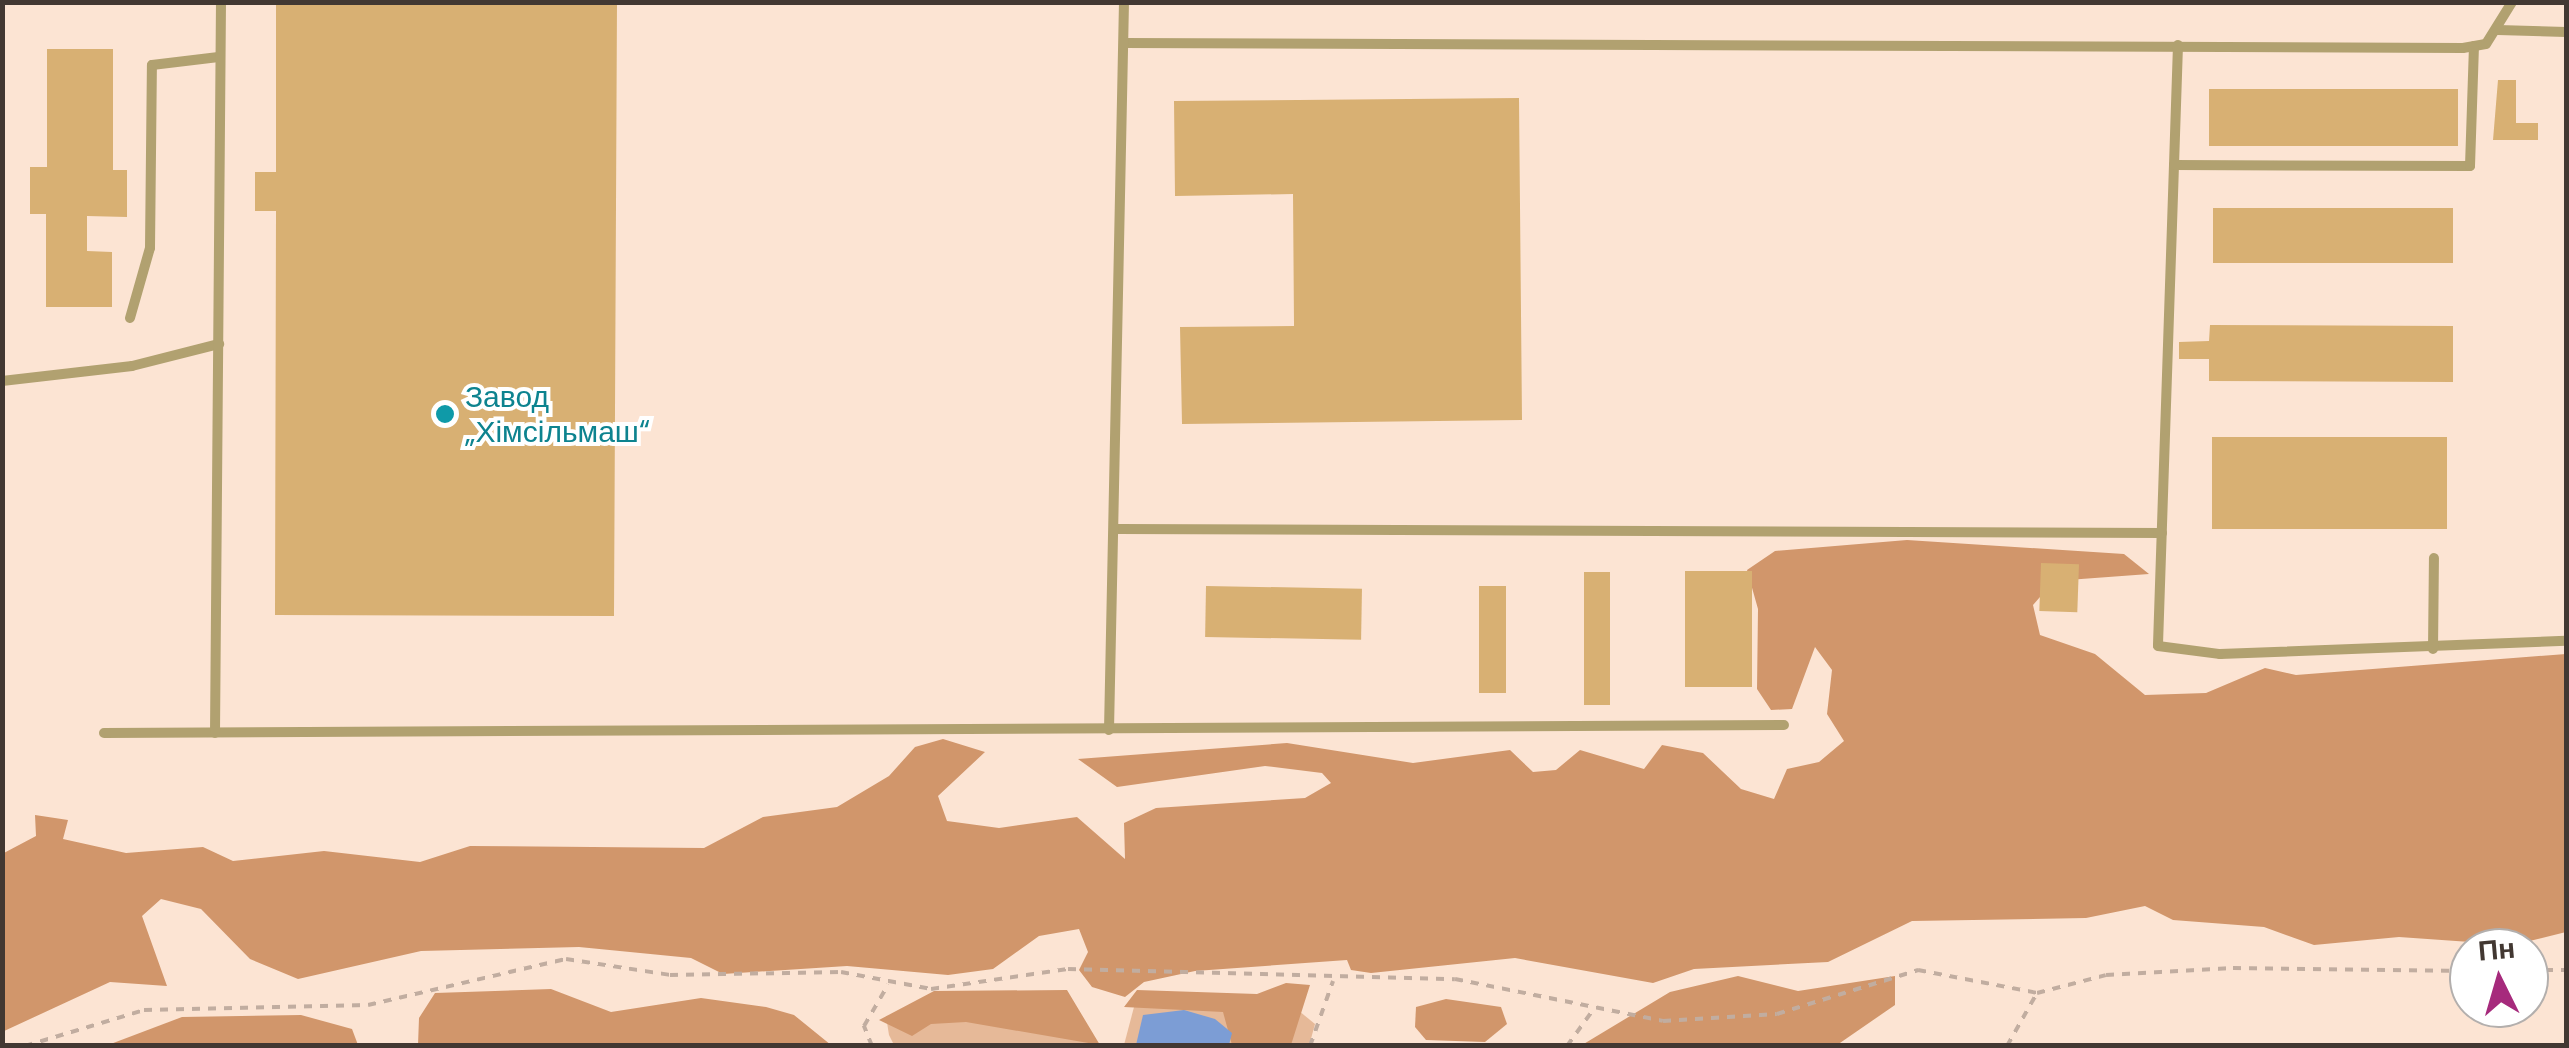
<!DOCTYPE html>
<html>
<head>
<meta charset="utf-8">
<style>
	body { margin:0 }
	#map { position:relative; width:2569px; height:1048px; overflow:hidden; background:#fce4d3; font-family:"DM Sans",sans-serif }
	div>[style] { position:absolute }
	.green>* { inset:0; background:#e6b998 }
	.forest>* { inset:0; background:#d1966b }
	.water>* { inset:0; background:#7c9dd5 }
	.building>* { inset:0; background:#d8b073; transform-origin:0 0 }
	.path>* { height:4px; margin-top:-2px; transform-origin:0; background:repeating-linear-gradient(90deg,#c1ada0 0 8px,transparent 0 16px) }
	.lane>* { height:10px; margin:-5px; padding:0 5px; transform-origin:5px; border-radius:5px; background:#b1a170 }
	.dots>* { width:28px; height:28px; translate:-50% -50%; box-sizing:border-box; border:5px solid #fff; border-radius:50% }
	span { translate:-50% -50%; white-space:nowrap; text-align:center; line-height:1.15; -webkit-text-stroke:8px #fff; paint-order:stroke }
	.culture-label { font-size:30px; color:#0d838f }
	.left { translate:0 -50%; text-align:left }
	.frame { position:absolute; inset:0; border:5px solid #423832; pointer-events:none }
	.north { position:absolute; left:2449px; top:928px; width:100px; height:100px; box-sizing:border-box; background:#fff; border:2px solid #b3afad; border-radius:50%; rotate:355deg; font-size:28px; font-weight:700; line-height:40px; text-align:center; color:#423832 }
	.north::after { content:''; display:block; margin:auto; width:35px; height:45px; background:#a62a7c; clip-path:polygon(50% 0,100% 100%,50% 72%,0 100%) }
</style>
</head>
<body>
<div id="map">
	<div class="green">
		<i style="clip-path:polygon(1288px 1002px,1315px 1024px,1309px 1046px,1124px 1045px,1134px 1007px)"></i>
		<i style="clip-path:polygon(1013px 1005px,1097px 1045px,894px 1045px,889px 1035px,886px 1016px)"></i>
	</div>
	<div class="forest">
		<i style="clip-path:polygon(1907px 540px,2124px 554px,2149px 574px,2054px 581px,2033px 605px,2040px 635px,2095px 654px,2145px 695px,2206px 693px,2265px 668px,2296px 675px,2566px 654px,2566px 932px,2513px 945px,2399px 937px,2314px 945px,2264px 927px,2173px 920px,2145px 906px,2086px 918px,1912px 921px,1828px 962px,1694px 969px,1653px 983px,1515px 958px,1371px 973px,1351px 970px,1347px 960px,1195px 971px,1144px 982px,1125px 997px,1092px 987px,1079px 970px,1088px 952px,1079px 929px,1039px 936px,993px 969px,948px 975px,847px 966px,723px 974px,691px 958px,579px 947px,421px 951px,298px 979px,250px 959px,201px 909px,161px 899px,142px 916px,167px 986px,110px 982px,2px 1032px,2px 854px,36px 836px,35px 815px,68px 820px,63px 839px,126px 853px,203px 847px,233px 861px,324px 851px,420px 862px,470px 846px,704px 848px,763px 817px,837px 807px,889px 776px,915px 747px,943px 739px,985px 752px,938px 796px,947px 821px,999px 828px,1077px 817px,1125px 859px,1124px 823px,1156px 808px,1305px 798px,1331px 783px,1322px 773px,1265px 766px,1117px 787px,1078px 759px,1287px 743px,1413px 763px,1510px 750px,1533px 772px,1556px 770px,1580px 750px,1644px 769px,1662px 745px,1703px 753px,1741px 789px,1774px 799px,1787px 769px,1819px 762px,1844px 741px,1827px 714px,1832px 670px,1815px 647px,1792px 709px,1771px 710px,1757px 689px,1758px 609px,1747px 570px,1775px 551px)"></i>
		<i style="clip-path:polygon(1738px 976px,1798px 991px,1895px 976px,1895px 1005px,1837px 1045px,1582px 1045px,1670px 992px)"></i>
		<i style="clip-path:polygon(1286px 983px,1310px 985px,1291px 1045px,1232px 1045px,1223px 1012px,1124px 1007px,1137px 990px,1257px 994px)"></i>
		<i style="clip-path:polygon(551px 989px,611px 1012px,701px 998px,766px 1007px,794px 1015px,831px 1045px,418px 1045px,419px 1018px,435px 993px)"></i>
		<i style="clip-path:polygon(1067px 990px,1100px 1045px,966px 1022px,931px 1024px,912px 1036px,879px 1020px,934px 991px)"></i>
		<i style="clip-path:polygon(1446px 999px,1501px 1007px,1507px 1024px,1485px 1042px,1426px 1040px,1415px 1027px,1416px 1007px)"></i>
		<i style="clip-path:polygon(301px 1015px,352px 1029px,358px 1045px,108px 1045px,182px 1017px)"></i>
	</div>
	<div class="water">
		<i style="clip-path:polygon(1184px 1010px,1215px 1019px,1232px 1033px,1229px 1045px,1136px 1045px,1143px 1015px)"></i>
	</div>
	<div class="building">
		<i style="clip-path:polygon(276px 2px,617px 2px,614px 616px,275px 615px,276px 211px,255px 211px,255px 172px,276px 172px)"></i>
		<i style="clip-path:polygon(47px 49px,113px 49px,113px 170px,127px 170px,127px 217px,87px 216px,87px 251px,112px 252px,112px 307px,46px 307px,46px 214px,30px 214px,30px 167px,47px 167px)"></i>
		<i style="clip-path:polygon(2498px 80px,2516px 80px,2516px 123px,2538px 123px,2538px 140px,2493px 140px)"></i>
		<i style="left:2209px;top:89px;width:249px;height:57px"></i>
		<i style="clip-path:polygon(1519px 98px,1522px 420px,1182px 424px,1180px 327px,1294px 326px,1293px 194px,1175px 196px,1174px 101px)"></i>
		<i style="left:2213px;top:208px;width:240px;height:55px"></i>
		<i style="clip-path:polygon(2210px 325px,2453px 326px,2453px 382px,2209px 381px,2209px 359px,2179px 359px,2179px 342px,2209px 341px)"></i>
		<i style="left:2212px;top:437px;width:235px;height:92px"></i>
		<i style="left:2041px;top:563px;width:38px;height:48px;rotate:2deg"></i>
		<i style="left:1685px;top:571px;width:67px;height:116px"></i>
		<i style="left:1584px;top:572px;width:26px;height:133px"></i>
		<i style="left:1206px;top:586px;width:156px;height:51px;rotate:1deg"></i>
		<i style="left:1479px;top:586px;width:27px;height:107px"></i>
	</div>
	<div class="path">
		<i style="left:2529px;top:970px;width:37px"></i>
		<i style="left:25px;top:1046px;width:124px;rotate:-16.8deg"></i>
		<i style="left:144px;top:1010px;width:224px;rotate:-1.3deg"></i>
		<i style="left:368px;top:1005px;width:203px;rotate:-13.1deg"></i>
		<i style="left:566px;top:959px;width:105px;rotate:8.7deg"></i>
		<i style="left:670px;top:975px;width:171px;rotate:-1deg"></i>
		<i style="left:841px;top:972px;width:92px;rotate:10.7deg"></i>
		<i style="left:931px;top:989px;width:138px;rotate:-8.3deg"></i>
		<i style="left:1068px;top:969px;width:387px;rotate:1.5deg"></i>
		<i style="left:1455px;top:979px;width:212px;rotate:11.4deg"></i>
		<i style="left:1663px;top:1021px;width:114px;rotate:-3.5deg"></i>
		<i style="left:1777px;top:1014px;width:148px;rotate:-17.3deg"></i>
		<i style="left:1918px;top:970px;width:121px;rotate:10.9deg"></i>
		<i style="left:2037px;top:993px;width:71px;rotate:-14.6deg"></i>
		<i style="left:2106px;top:975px;width:127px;rotate:-3.2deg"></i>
		<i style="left:2233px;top:968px;width:236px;rotate:0.7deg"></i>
		<i style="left:872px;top:1046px;width:22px;rotate:-112deg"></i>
		<i style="left:864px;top:1026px;width:48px;rotate:-59.7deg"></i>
		<i style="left:1310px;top:1046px;width:69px;rotate:-70.5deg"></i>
		<i style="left:1567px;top:1046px;width:44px;rotate:-54.2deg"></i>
		<i style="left:2007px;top:1046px;width:61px;rotate:-60.5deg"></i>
	</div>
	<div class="lane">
		<i style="left:2498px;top:30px;width:68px;rotate:1.7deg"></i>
		<i style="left:1124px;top:43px;width:1339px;rotate:0.21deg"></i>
		<i style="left:2463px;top:48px;width:23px;rotate:-10deg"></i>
		<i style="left:2486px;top:44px;width:49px;rotate:-58.2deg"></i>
		<i style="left:2178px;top:45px;width:601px;rotate:91.91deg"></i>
		<i style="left:2158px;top:646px;width:63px;rotate:7.4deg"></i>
		<i style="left:2220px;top:654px;width:346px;rotate:-2.2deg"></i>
		<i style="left:2174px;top:165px;width:296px;rotate:0.2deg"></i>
		<i style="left:2470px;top:166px;width:120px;rotate:-88.1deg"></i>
		<i style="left:130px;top:318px;width:73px;rotate:-74.1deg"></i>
		<i style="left:150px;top:248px;width:183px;rotate:-89.4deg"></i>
		<i style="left:152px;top:65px;width:67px;rotate:-6.8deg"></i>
		<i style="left:2px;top:381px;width:131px;rotate:-6.6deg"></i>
		<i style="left:132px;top:366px;width:90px;rotate:-14.2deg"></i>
		<i style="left:1118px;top:529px;width:1044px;rotate:0.22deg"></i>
		<i style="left:2433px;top:649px;width:91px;rotate:-89.4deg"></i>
		<i style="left:1109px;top:730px;width:728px;rotate:-88.82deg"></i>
		<i style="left:104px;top:733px;width:1680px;rotate:-0.27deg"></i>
		<i style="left:215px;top:733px;width:731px;rotate:-89.53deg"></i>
	</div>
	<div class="dots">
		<i style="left:445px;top:414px;background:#0f9aa8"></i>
	</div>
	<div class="culture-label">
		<span class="left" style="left:465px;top:414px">Завод<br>„Хімсільмаш“</span>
	</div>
	<div class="frame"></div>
	<div class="north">Пн</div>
</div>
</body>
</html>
